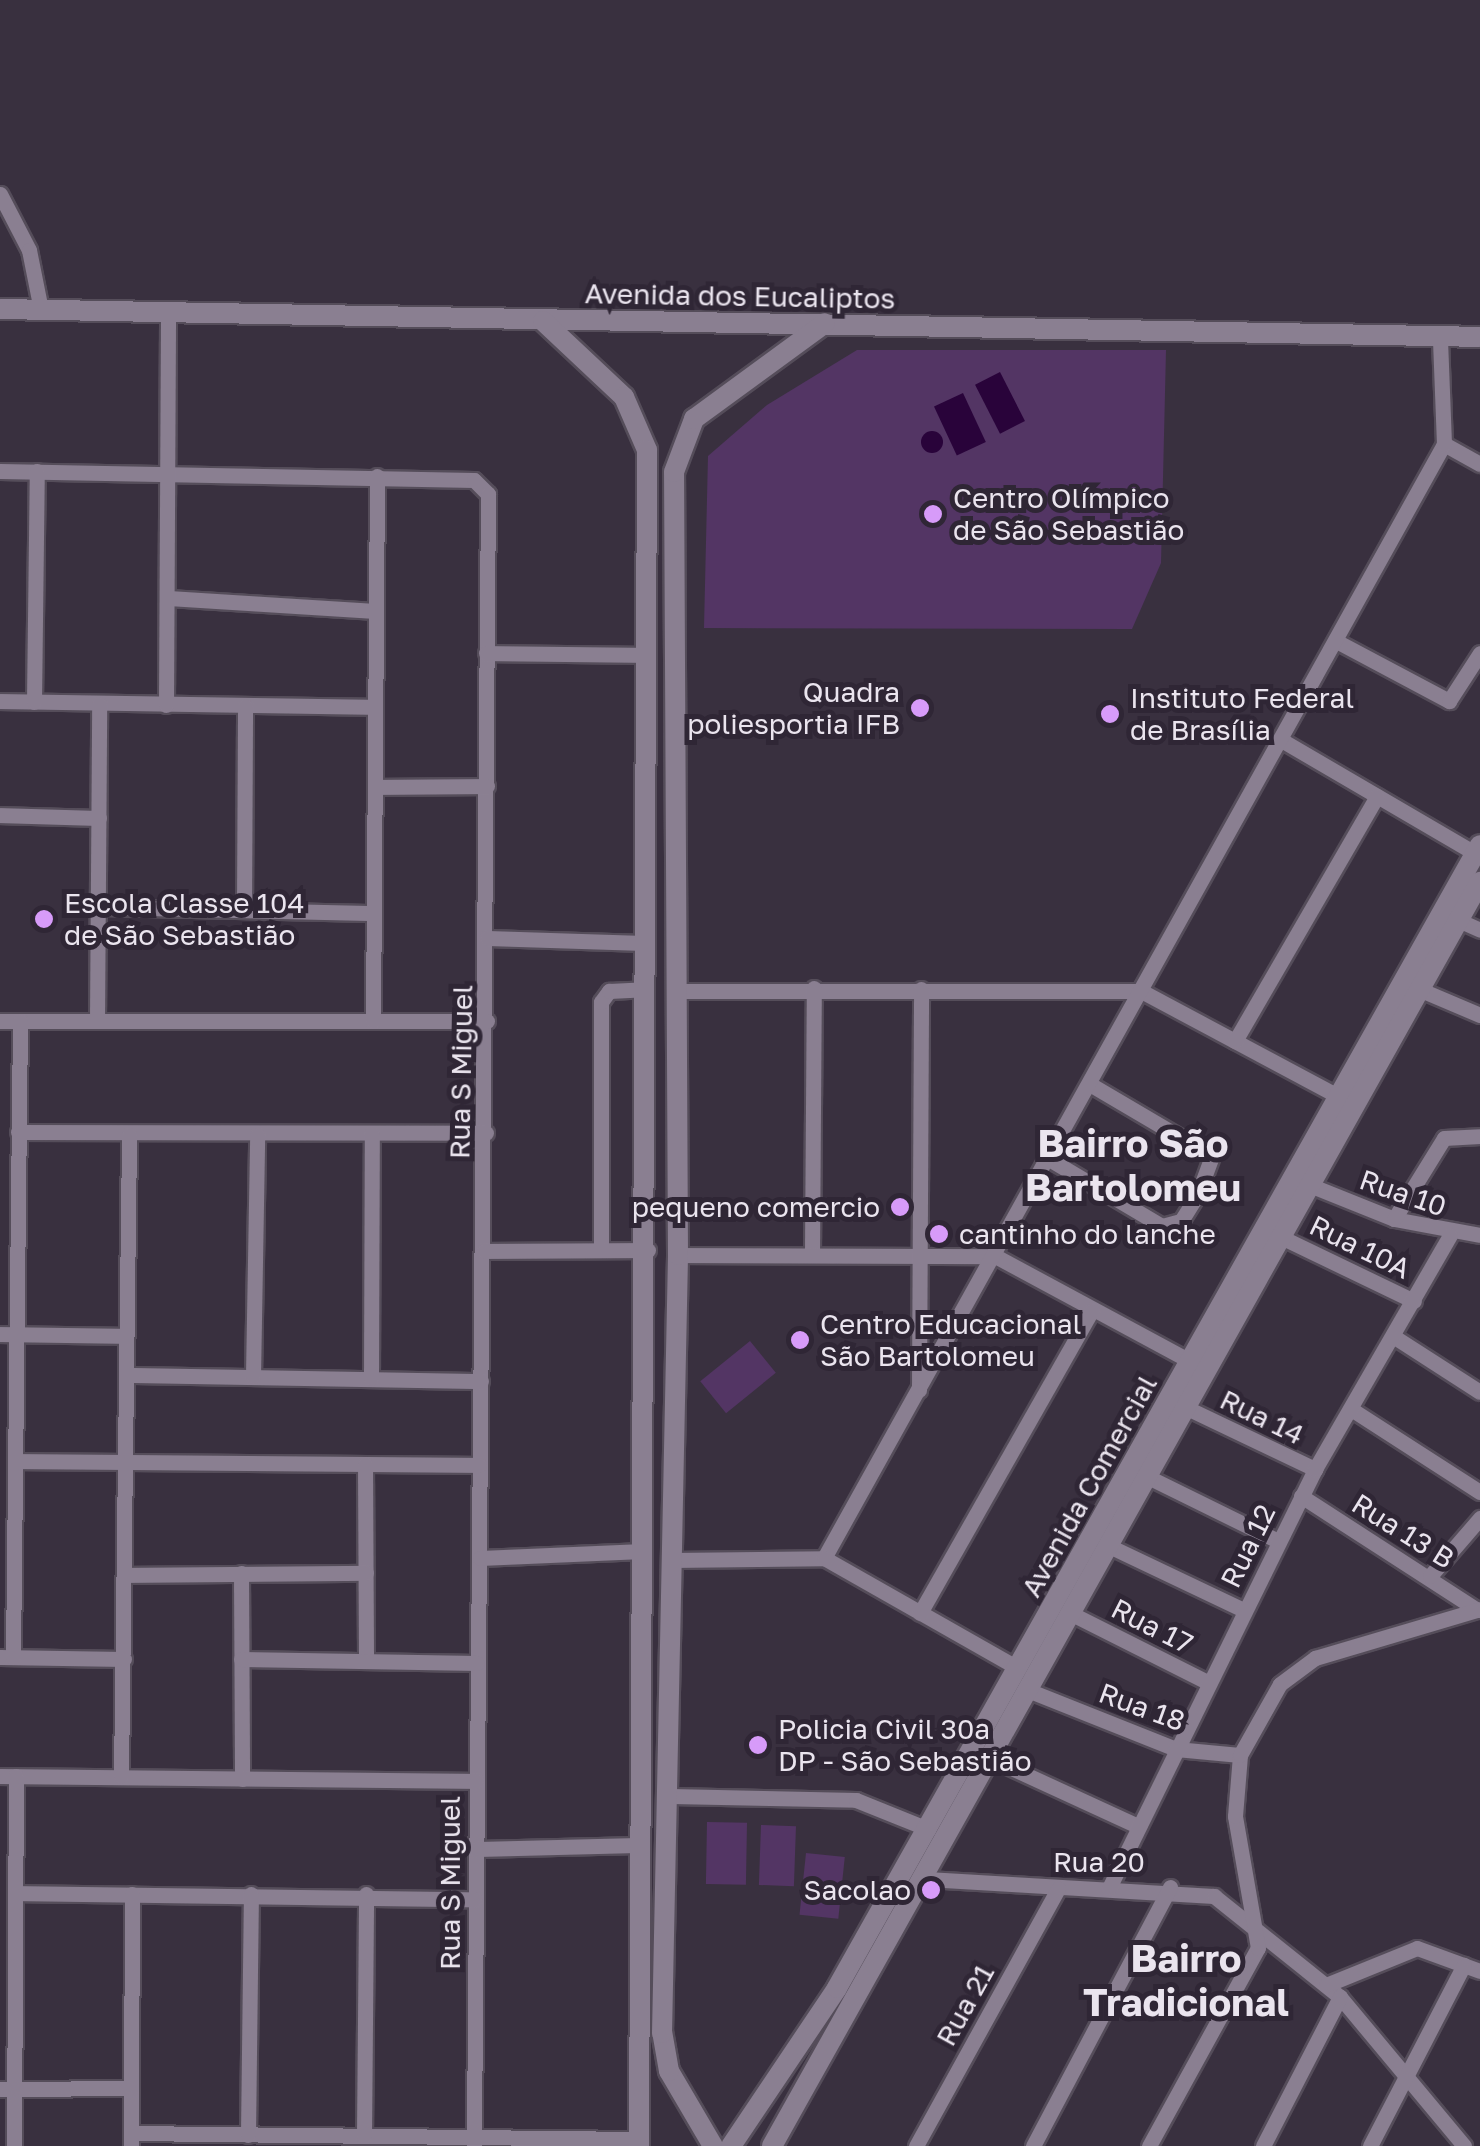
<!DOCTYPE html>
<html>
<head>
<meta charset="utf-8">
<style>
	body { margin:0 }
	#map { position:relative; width:1480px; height:2146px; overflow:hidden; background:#39303f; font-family:"Golos Text",sans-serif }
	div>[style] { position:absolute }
	.green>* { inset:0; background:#533564; transform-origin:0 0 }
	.water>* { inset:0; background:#29033a; transform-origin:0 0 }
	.round { border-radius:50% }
	.roads { filter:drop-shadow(2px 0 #554d5a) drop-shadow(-2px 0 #554d5a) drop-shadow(0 2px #554d5a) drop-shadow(0 -2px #554d5a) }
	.minor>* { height:15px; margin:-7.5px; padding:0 7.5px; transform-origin:7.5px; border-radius:7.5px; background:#8a7f91 }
	.tertiary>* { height:20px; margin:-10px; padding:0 10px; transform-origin:10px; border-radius:10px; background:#8a7f91 }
	.dots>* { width:28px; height:28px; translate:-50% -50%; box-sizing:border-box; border:5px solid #2f2635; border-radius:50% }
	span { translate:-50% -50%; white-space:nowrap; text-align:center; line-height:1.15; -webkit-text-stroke:10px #2f2635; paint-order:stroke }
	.street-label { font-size:28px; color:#eae4ee }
	.poi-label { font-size:28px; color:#eae4ee }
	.left { translate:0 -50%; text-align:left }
	.right { translate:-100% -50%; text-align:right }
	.district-label { font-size:38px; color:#eae4ee; font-weight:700 }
</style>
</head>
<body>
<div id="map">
	<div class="green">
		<i style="clip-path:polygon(857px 350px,1166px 350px,1161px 563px,1132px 629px,704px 628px,708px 456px,767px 405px)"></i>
		<i style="left:750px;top:1341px;width:41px;height:64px;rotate:51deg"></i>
		<i style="left:707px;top:1822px;width:40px;height:62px;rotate:1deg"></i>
		<i style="left:761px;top:1825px;width:35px;height:60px;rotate:2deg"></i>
		<i style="left:806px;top:1853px;width:39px;height:62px;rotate:6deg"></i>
	</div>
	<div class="water">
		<i style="left:1000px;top:372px;width:55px;height:28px;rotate:63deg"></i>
		<i style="left:963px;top:393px;width:54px;height:32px;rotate:65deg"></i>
		<i class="round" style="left:921px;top:431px;width:22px;height:22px"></i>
	</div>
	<div class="roads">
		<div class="minor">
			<i style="left:0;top:194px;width:63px;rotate:62.6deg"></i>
			<i style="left:29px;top:250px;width:61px;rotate:78.7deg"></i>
			<i style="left:1444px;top:444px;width:41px;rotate:29.1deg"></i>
			<i style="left:0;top:471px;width:474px;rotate:1.1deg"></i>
			<i style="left:474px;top:480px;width:20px;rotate:45deg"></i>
			<i style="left:488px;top:494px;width:1652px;rotate:90.49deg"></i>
			<i style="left:168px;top:598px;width:208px;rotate:3.6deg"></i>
			<i style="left:1338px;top:642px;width:126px;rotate:28deg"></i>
			<i style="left:1449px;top:701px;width:57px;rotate:-57.1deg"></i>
			<i style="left:486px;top:653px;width:159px;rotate:0.7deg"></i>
			<i style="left:0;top:701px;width:375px;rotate:0.9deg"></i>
			<i style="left:34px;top:702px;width:231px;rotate:-89.3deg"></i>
			<i style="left:166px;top:705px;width:391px;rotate:-89.7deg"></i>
			<i style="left:1283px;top:741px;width:222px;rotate:30.3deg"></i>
			<i style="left:376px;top:787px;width:111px;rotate:-0.5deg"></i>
			<i style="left:0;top:815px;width:99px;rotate:1.7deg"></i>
			<i style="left:99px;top:907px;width:273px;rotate:1.3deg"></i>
			<i style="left:244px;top:910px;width:204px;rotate:-89.7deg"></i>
			<i style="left:1458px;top:920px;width:24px;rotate:24deg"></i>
			<i style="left:487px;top:938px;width:157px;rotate:1.8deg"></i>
			<i style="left:1421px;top:990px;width:64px;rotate:23deg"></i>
			<i style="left:675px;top:991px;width:466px"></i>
			<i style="left:1141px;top:991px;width:219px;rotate:28.1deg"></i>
			<i style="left:97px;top:1020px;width:316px;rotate:-89.6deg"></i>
			<i style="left:0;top:1021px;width:487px"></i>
			<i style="left:373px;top:1021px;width:545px;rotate:-89.58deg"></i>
			<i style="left:1235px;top:1041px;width:283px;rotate:-59.9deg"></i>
			<i style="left:18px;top:1132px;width:468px;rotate:0.1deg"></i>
			<i style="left:1049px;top:1159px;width:131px;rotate:30.7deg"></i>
			<i style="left:1162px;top:1226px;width:20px;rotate:-15deg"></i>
			<i style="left:1181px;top:1221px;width:32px;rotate:-58deg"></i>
			<i style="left:1198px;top:1194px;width:40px;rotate:-69.8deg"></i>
			<i style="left:1212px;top:1156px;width:142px;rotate:-149.5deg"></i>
			<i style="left:1312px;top:1186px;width:88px;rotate:21.9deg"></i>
			<i style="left:1394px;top:1219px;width:87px;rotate:10.5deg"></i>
			<i style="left:1394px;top:1219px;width:95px;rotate:-58.3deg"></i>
			<i style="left:1444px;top:1138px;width:36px;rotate:-3deg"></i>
			<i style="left:1285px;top:1239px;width:143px;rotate:25.7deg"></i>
			<i style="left:601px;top:1249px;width:247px;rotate:-90deg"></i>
			<i style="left:601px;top:1002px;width:14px;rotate:-54deg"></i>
			<i style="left:609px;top:991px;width:35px;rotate:-3deg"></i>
			<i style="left:484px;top:1251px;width:164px;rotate:-0.3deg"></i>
			<i style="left:812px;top:1253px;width:265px;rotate:-89.6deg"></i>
			<i style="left:678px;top:1255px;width:317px;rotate:0.2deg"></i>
			<i style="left:995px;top:1256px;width:221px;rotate:28.3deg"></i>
			<i style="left:0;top:1334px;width:126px;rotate:0.9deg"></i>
			<i style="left:1393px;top:1336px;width:103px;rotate:32.8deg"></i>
			<i style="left:127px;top:1375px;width:354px;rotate:1deg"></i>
			<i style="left:253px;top:1376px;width:241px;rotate:-89deg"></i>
			<i style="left:371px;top:1378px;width:244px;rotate:-89.8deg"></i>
			<i style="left:919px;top:1390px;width:401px;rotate:-89.7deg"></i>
			<i style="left:1189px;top:1409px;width:140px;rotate:25.5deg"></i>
			<i style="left:1351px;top:1409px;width:153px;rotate:32.8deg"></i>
			<i style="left:16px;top:1461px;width:463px;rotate:0.5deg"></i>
			<i style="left:365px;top:1464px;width:195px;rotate:89.7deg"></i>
			<i style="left:1148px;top:1477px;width:145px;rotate:26.2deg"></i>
			<i style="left:1301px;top:1496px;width:210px;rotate:32.9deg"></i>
			<i style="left:1109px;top:1546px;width:149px;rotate:25.4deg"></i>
			<i style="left:480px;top:1558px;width:163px;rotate:-2.5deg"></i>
			<i style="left:824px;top:1558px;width:1275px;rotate:-60.9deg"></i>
			<i style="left:1444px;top:444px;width:106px;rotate:-92.2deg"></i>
			<i style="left:671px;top:1560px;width:153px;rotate:-0.7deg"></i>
			<i style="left:824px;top:1558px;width:223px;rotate:29.6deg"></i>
			<i style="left:241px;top:1573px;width:206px;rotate:89.7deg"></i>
			<i style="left:126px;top:1575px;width:240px;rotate:-0.5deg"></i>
			<i style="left:1430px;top:1576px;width:77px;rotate:-49.2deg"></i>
			<i style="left:920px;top:1613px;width:348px;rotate:-60.4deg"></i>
			<i style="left:1072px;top:1614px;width:153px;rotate:26.7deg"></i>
			<i style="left:0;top:1657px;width:124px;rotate:0.9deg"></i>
			<i style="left:13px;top:1657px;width:636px;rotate:-89.37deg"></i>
			<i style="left:241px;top:1659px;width:236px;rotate:1deg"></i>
			<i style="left:1030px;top:1691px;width:157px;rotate:21.7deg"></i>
			<i style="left:1176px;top:1749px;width:64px;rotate:5.4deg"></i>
			<i style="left:992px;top:1759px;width:161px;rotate:24.7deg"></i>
			<i style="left:0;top:1776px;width:476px;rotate:0.6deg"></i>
			<i style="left:121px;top:1776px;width:641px;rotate:-89.28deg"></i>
			<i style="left:671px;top:1796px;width:185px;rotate:1.2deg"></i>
			<i style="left:856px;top:1800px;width:78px;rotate:21.9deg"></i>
			<i style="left:475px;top:1849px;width:165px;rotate:-1.4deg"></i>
			<i style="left:926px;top:1879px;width:289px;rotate:3.4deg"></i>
			<i style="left:1214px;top:1896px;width:161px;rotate:38.7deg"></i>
			<i style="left:1340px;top:1997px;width:194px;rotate:50.2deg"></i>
			<i style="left:1109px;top:1888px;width:467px;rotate:-63.8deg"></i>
			<i style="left:1315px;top:1469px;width:270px;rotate:-60deg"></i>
			<i style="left:17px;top:1893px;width:458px;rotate:0.8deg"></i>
			<i style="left:1326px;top:1985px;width:98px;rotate:-22.1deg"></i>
			<i style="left:1417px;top:1948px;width:67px;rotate:20.1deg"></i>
			<i style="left:0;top:2089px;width:130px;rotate:-0.4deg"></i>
			<i style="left:131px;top:2133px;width:508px;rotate:0.68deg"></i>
			<i style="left:248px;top:2135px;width:241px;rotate:-89.3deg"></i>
			<i style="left:364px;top:2136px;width:242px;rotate:-89.5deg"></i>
			<i style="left:14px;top:2146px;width:370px;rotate:-89.7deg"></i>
			<i style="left:131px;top:2146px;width:252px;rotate:-89.8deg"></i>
			<i style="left:916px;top:2146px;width:294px;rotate:-61.1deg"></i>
			<i style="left:1033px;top:2146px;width:293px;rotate:-62.1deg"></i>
			<i style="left:1149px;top:2146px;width:226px;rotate:-61.2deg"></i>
			<i style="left:1258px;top:1948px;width:134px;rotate:-99.9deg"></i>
			<i style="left:1235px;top:1816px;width:61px;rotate:-85.3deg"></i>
			<i style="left:1240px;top:1755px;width:81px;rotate:-60.6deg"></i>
			<i style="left:1280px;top:1684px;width:44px;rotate:-36.6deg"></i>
			<i style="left:1315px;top:1658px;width:172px;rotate:-16.5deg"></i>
			<i style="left:1263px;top:2146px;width:168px;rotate:-62.7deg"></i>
			<i style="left:1370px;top:2146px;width:204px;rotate:-62.6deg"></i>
		</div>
		<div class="tertiary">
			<i style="left:0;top:309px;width:1480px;rotate:1.08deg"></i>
			<i style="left:543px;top:321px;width:111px;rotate:43.2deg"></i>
			<i style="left:624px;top:397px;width:58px;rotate:66.5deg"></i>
			<i style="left:647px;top:450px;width:1696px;rotate:90.27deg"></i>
			<i style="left:713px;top:2146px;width:87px;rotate:-120.4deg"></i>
			<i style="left:669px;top:2071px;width:39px;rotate:-100deg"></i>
			<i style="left:662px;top:2033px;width:778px;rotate:-88.82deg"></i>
			<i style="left:678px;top:1255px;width:783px;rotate:-90.29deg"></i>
			<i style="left:674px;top:472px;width:57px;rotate:-69.3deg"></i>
			<i style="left:694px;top:419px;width:162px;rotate:-36.2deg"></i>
			<i style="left:731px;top:2146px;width:190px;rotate:-56.1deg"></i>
			<i style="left:837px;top:1988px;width:1311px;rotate:-60.64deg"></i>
			<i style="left:772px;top:2146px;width:1449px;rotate:-60.75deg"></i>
		</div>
	</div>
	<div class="dots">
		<i style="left:933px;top:514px;background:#d79bf9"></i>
		<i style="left:920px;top:708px;background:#d79bf9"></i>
		<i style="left:1110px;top:714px;background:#d79bf9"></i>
		<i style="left:44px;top:919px;background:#d79bf9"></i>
		<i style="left:900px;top:1207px;background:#d79bf9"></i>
		<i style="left:939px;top:1234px;background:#d79bf9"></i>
		<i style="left:800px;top:1340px;background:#d79bf9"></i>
		<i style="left:758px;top:1745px;background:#d79bf9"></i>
		<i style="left:931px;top:1890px;background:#d79bf9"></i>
	</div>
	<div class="street-label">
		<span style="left:740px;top:296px;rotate:1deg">Avenida dos Eucaliptos</span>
		<span style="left:461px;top:1072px;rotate:-89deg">Rua S Miguel</span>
		<span style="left:1403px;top:1193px;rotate:19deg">Rua 10</span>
		<span style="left:1360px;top:1247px;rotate:26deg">Rua 10A</span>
		<span style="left:1262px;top:1417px;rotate:26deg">Rua 14</span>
		<span style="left:1089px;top:1486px;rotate:-61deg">Avenida Comercial</span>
		<span style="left:1403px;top:1531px;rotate:32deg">Rua 13 B</span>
		<span style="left:1248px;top:1546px;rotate:-64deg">Rua 12</span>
		<span style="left:1152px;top:1626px;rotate:27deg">Rua 17</span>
		<span style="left:1142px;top:1707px;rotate:20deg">Rua 18</span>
		<span style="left:1099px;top:1862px">Rua 20</span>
		<span style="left:450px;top:1883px;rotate:-90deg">Rua S Miguel</span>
		<span style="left:965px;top:2005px;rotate:-61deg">Rua 21</span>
	</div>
	<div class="poi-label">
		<span class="left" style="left:953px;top:514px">Centro Olímpico<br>de São Sebastião</span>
		<span class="right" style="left:900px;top:708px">Quadra<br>poliesportia IFB</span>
		<span class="left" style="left:1130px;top:714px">Instituto Federal<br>de Brasília</span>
		<span class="left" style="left:64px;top:919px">Escola Classe 104<br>de São Sebastião</span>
		<span class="right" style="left:880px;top:1207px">pequeno comercio</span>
		<span class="left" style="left:959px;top:1234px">cantinho do lanche</span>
		<span class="left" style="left:820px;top:1340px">Centro Educacional<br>São Bartolomeu</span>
		<span class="left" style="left:778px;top:1745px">Policia Civil 30ª<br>DP - São Sebastião</span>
		<span class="right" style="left:911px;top:1890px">Sacolao</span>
	</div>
	<div class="district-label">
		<span style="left:1133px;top:1165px">Bairro São<br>Bartolomeu</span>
		<span style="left:1186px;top:1980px">Bairro<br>Tradicional</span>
	</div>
</div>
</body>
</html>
